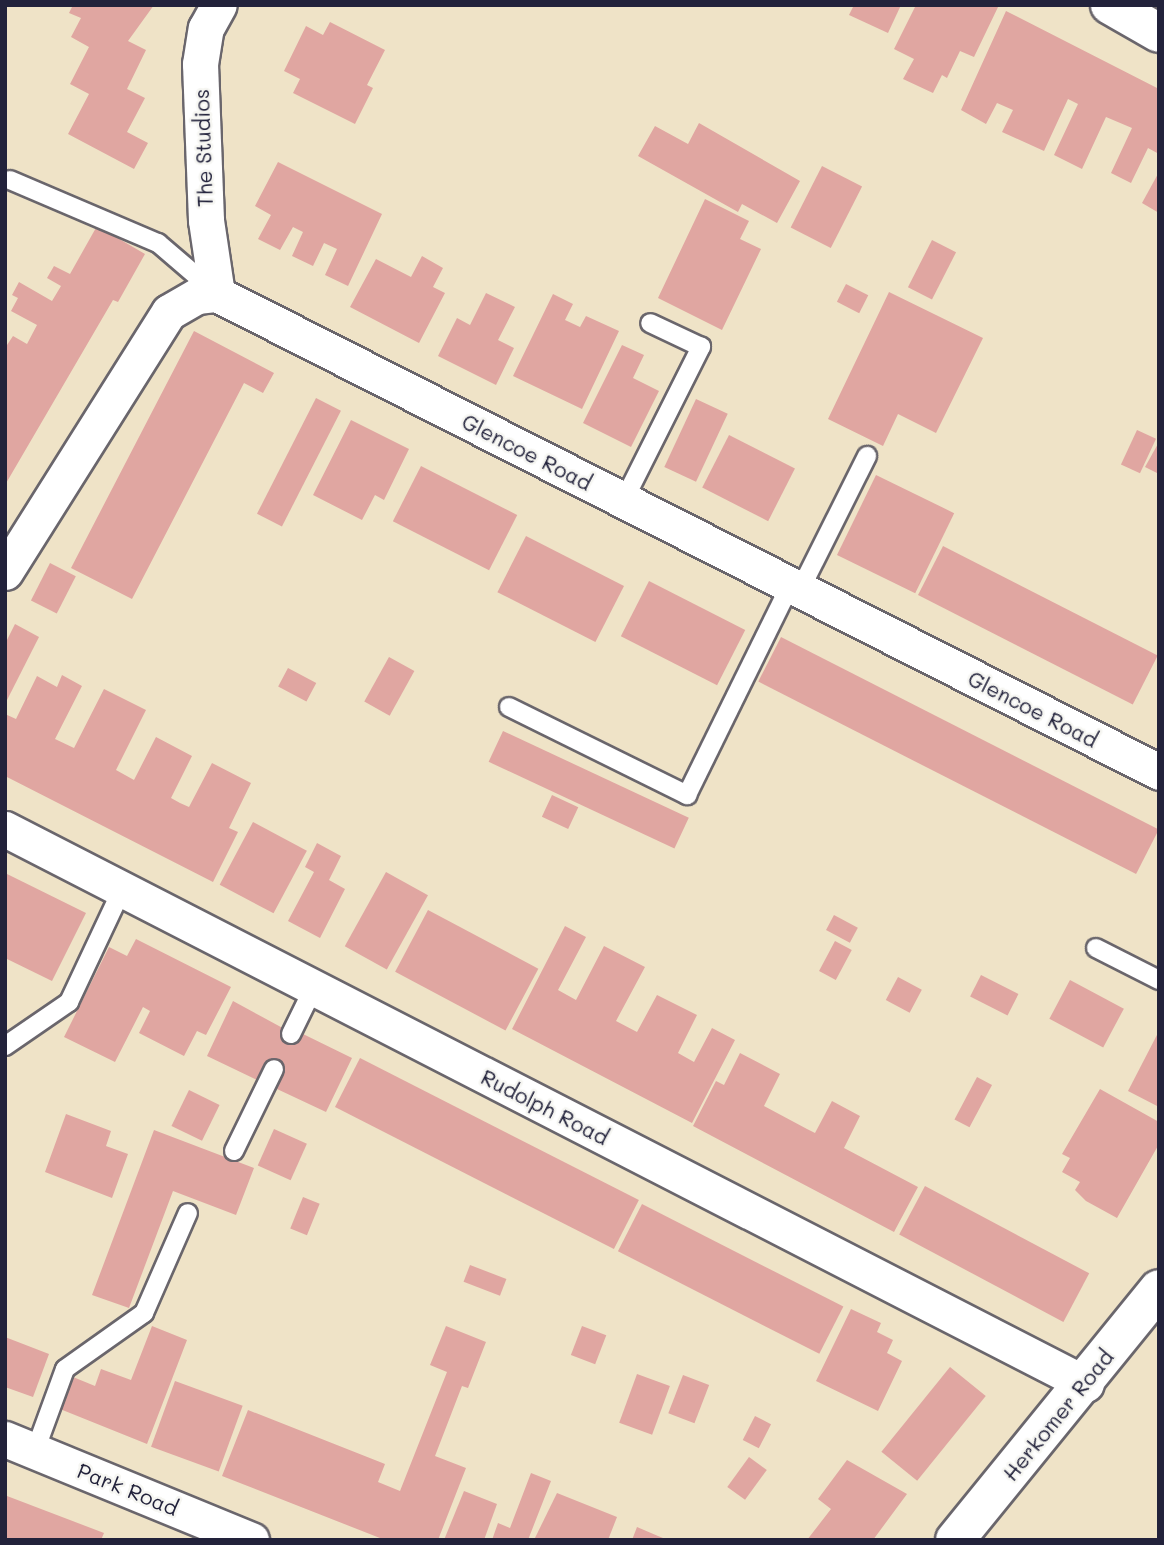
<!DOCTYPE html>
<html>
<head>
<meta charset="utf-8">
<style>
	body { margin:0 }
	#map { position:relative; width:1164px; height:1545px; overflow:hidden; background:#efe3c7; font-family:Mali,sans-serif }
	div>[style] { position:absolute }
	.building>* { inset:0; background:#e0a6a1; transform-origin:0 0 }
	.roads { filter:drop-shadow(2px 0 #6a666c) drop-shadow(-2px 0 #6a666c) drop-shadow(0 2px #6a666c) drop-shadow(0 -2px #6a666c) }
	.service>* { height:18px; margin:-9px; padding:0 9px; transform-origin:9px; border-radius:9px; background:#fff }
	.minor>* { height:35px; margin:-17.5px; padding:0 17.5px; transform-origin:17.5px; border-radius:17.5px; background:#fff }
	.tertiary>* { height:38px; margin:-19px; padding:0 19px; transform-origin:19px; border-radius:19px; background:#fff }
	span { translate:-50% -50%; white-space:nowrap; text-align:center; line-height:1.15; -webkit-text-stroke:5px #f6f6f2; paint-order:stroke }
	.street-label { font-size:21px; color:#22223b }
	.frame { position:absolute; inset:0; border:7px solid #22223b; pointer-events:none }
</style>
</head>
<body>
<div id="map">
	<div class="building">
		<i style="clip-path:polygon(73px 5px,154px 5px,128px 41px,146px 50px,127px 89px,145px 98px,127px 132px,148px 143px,134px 169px,68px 134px,89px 94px,70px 84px,89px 47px,71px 37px,81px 18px,69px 13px)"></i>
		<i style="clip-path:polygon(854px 5px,901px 5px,888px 33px,849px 15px)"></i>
		<i style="clip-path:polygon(916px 5px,999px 5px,974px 57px,960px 51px,947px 78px,942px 75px,933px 93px,903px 79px,914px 59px,894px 49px)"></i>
		<i style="clip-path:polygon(1006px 11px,1159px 89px,1159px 154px,1148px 148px,1131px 183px,1111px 173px,1132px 128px,1106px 117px,1082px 169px,1054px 155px,1078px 104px,1068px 99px,1044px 151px,1002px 132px,1013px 110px,997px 103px,986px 124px,961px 110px)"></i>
		<i style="clip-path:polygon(330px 22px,385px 50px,367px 85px,373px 88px,355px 124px,293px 93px,300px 79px,284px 71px,306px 26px,323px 35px)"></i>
		<i style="clip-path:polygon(699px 123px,800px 181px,777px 223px,742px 204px,738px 212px,638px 156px,655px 126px,688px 144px)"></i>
		<i style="clip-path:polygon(278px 162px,382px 214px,348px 286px,325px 275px,337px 249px,324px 243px,313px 266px,292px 256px,303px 232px,293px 227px,280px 250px,258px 239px,271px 215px,255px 206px)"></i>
		<i style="left:822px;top:166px;width:45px;height:69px;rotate:27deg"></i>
		<i style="clip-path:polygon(1159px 172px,1159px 213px,1142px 203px)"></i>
		<i style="clip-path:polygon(705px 199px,749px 221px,740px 239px,761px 249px,722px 330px,658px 298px)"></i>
		<i style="clip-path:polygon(97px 226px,145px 254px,118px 302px,113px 300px,5px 485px,5px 348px,13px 336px,27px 344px,37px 325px,11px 311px,18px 298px,12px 295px,19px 282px,52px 301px,61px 286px,47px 278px,54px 266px,70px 274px)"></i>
		<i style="left:932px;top:240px;width:27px;height:53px;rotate:27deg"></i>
		<i style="clip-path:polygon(422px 256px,443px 268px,433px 287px,445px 293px,419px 343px,350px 307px,376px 259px,411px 277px)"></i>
		<i style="left:846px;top:284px;width:25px;height:20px;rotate:27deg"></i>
		<i style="clip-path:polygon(889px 292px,983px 338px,936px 433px,898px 414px,883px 446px,828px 419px)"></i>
		<i style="clip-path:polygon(486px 293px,515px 307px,498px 340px,514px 348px,496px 385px,438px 356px,457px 318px,470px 325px)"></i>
		<i style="clip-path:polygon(553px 294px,573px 304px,565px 320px,580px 327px,586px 316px,619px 331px,582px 409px,513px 376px)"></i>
		<i style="clip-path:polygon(194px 331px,274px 373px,263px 393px,244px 383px,132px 599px,71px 568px)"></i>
		<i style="clip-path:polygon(622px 345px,644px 355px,633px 378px,659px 391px,631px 447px,583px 423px)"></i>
		<i style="left:316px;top:398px;width:28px;height:130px;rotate:27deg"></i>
		<i style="left:696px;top:399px;width:35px;height:75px;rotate:25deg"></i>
		<i style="clip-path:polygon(351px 420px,409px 449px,384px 500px,375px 495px,362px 520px,313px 495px)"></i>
		<i style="left:1137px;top:430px;width:21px;height:38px;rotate:25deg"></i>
		<i style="left:729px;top:435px;width:74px;height:59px;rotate:27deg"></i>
		<i style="clip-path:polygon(1159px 442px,1159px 474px,1145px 467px)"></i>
		<i style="left:421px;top:466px;width:108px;height:62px;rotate:27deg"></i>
		<i style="left:876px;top:475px;width:87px;height:89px;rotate:26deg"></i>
		<i style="left:526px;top:536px;width:110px;height:63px;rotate:27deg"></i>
		<i style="left:943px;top:546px;width:241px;height:55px;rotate:27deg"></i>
		<i style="left:50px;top:563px;width:29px;height:42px;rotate:27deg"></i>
		<i style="left:649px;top:581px;width:108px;height:62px;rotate:27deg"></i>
		<i style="clip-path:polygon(15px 624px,39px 637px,5px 704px,5px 644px)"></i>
		<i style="left:781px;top:637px;width:424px;height:50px;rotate:27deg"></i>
		<i style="left:389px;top:657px;width:29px;height:51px;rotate:29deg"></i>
		<i style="left:288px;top:668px;width:32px;height:21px;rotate:28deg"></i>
		<i style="clip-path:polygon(62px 675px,82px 686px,55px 739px,74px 748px,104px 689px,146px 710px,116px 770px,134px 780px,156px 737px,192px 756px,171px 798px,180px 803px,189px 807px,212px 763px,251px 783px,229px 828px,238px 832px,213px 882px,5px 776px,5px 714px,16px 719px,37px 676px,57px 687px)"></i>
		<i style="left:503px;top:731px;width:205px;height:34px;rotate:25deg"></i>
		<i style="left:552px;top:795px;width:29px;height:24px;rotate:25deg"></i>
		<i style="left:253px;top:822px;width:61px;height:71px;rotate:28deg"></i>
		<i style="clip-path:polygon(317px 843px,341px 856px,329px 880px,345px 889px,320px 938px,288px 921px,314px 872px,305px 867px)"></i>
		<i style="left:386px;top:872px;width:48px;height:85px;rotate:29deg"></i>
		<i style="clip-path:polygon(5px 873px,86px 913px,52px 981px,5px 958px)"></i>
		<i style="left:428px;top:910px;width:125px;height:70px;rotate:28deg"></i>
		<i style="left:834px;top:915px;width:27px;height:17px;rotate:28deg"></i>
		<i style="clip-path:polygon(565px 926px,586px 937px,558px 990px,576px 1000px,604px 946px,645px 967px,616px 1021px,637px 1032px,657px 995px,697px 1015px,678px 1053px,694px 1062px,712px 1028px,735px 1040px,692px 1123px,512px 1029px)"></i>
		<i style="clip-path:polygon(136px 939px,231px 987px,206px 1035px,197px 1031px,184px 1056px,139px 1033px,150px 1011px,143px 1007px,115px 1062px,64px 1037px,109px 947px,127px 956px)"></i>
		<i style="left:835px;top:941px;width:19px;height:34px;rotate:28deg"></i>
		<i style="left:981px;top:975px;width:42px;height:24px;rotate:27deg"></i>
		<i style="left:898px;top:977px;width:27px;height:26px;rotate:28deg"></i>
		<i style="left:1070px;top:980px;width:61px;height:44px;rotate:28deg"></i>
		<i style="clip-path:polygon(233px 1001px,301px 1038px,303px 1034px,352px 1058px,326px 1112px,277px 1089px,283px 1073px,274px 1069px,265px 1064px,257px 1080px,207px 1056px)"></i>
		<i style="clip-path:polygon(1159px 1031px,1159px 1107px,1128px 1091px)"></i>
		<i style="clip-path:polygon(740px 1053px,780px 1074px,764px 1106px,807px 1129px,815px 1133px,832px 1101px,860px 1116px,844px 1148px,918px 1187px,894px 1232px,693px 1126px,716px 1081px,724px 1085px)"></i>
		<i style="left:360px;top:1058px;width:313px;height:55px;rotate:27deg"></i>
		<i style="left:977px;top:1077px;width:17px;height:48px;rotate:28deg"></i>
		<i style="clip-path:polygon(1100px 1089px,1159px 1122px,1159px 1144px,1117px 1218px,1086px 1201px,1075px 1190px,1080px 1182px,1062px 1172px,1070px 1158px,1062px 1154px)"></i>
		<i style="left:189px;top:1090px;width:34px;height:40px;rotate:26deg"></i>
		<i style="clip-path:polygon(66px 1114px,111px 1131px,106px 1146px,128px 1154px,112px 1198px,45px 1172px)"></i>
		<i style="left:274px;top:1129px;width:36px;height:40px;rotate:24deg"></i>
		<i style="clip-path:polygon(154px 1130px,254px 1168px,236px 1215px,173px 1191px,129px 1308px,92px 1295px)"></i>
		<i style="left:925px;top:1186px;width:186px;height:55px;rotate:28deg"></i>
		<i style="left:303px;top:1197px;width:18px;height:34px;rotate:22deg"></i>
		<i style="left:642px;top:1204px;width:226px;height:53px;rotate:27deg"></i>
		<i style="left:470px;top:1265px;width:39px;height:18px;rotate:21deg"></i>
		<i style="clip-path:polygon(851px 1309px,881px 1323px,877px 1332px,893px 1340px,887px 1353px,902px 1361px,878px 1411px,816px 1381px)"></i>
		<i style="clip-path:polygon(152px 1326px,187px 1340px,147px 1444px,60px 1409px,73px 1377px,95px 1386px,101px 1369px,131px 1380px)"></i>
		<i style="clip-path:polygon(446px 1326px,486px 1342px,468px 1388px,462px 1386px,435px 1456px,466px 1468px,438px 1540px,385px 1540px,222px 1476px,248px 1410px,385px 1464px,378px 1482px,400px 1491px,447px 1372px,430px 1365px)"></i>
		<i style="left:582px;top:1326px;width:26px;height:31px;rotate:21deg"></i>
		<i style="clip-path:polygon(5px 1337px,49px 1354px,33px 1397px,5px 1387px)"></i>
		<i style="left:950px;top:1367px;width:46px;height:109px;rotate:39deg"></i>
		<i style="left:637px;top:1374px;width:35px;height:52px;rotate:20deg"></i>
		<i style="left:683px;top:1375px;width:28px;height:41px;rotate:21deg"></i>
		<i style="left:175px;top:1381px;width:72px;height:70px;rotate:20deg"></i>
		<i style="left:755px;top:1416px;width:18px;height:27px;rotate:27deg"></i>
		<i style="left:749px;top:1457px;width:22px;height:37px;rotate:36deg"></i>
		<i style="clip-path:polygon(847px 1460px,907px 1494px,873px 1540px,807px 1540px,831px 1509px,818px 1499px)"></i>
		<i style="clip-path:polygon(531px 1473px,551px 1481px,528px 1540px,492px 1540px,498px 1523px,510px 1528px)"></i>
		<i style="clip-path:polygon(464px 1491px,497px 1504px,484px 1540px,444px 1540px)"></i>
		<i style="clip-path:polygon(557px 1493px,617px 1517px,608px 1540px,534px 1540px)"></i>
		<i style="clip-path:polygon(7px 1496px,104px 1533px,101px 1540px,5px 1540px)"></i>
		<i style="clip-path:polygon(637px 1527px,658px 1536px,668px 1540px,632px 1540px)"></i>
	</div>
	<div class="roads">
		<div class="service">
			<i style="left:10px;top:180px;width:161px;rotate:23.1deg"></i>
			<i style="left:158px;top:243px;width:74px;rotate:40.6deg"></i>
			<i style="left:623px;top:502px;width:174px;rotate:-63.3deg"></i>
			<i style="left:701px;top:347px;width:56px;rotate:-154.8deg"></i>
			<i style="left:800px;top:590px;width:150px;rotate:-63.4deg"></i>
			<i style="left:509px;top:707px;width:199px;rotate:26.3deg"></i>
			<i style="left:687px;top:795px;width:233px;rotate:-63.8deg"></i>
			<i style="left:1096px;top:948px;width:71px;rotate:26.9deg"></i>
			<i style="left:291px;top:1034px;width:52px;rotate:-63.9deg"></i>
			<i style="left:5px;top:1046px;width:78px;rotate:-34.5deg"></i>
			<i style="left:69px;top:1002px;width:127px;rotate:-64.8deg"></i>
			<i style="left:234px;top:1151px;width:91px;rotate:-64deg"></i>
			<i style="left:35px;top:1451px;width:87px;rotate:-69.9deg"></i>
			<i style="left:65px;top:1369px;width:97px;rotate:-35.3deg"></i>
			<i style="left:144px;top:1313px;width:109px;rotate:-66.3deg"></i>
		</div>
		<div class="minor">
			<i style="left:217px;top:294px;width:75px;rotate:-98.5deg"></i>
			<i style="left:206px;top:220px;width:156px;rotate:-92.2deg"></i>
			<i style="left:200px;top:64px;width:36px;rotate:-81deg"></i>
			<i style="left:206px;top:28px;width:26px;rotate:-61deg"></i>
			<i style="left:5px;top:572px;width:307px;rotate:-57.8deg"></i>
			<i style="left:169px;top:312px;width:32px;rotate:-30deg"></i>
			<i style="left:197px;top:296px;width:20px;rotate:-6deg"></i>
			<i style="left:217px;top:294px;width:1056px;rotate:26.9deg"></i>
			<i style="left:5px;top:829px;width:1215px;rotate:27.18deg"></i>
			<i style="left:5px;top:1439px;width:266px;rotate:22.3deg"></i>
		</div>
		<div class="tertiary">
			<i style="left:1110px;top:5px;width:56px;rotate:29.7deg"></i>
			<i style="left:955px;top:1540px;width:323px;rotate:-50.9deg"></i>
		</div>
	</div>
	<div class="street-label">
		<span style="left:203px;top:148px;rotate:-92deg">The Studios</span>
		<span style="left:527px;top:452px;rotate:27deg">Glencoe Road</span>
		<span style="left:1033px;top:709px;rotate:27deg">Glencoe Road</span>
		<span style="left:545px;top:1107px;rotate:27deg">Rudolph Road</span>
		<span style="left:1058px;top:1415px;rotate:-51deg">Herkomer Road</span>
		<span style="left:128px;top:1489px;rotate:22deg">Park Road</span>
	</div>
	<div class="frame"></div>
</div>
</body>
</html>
